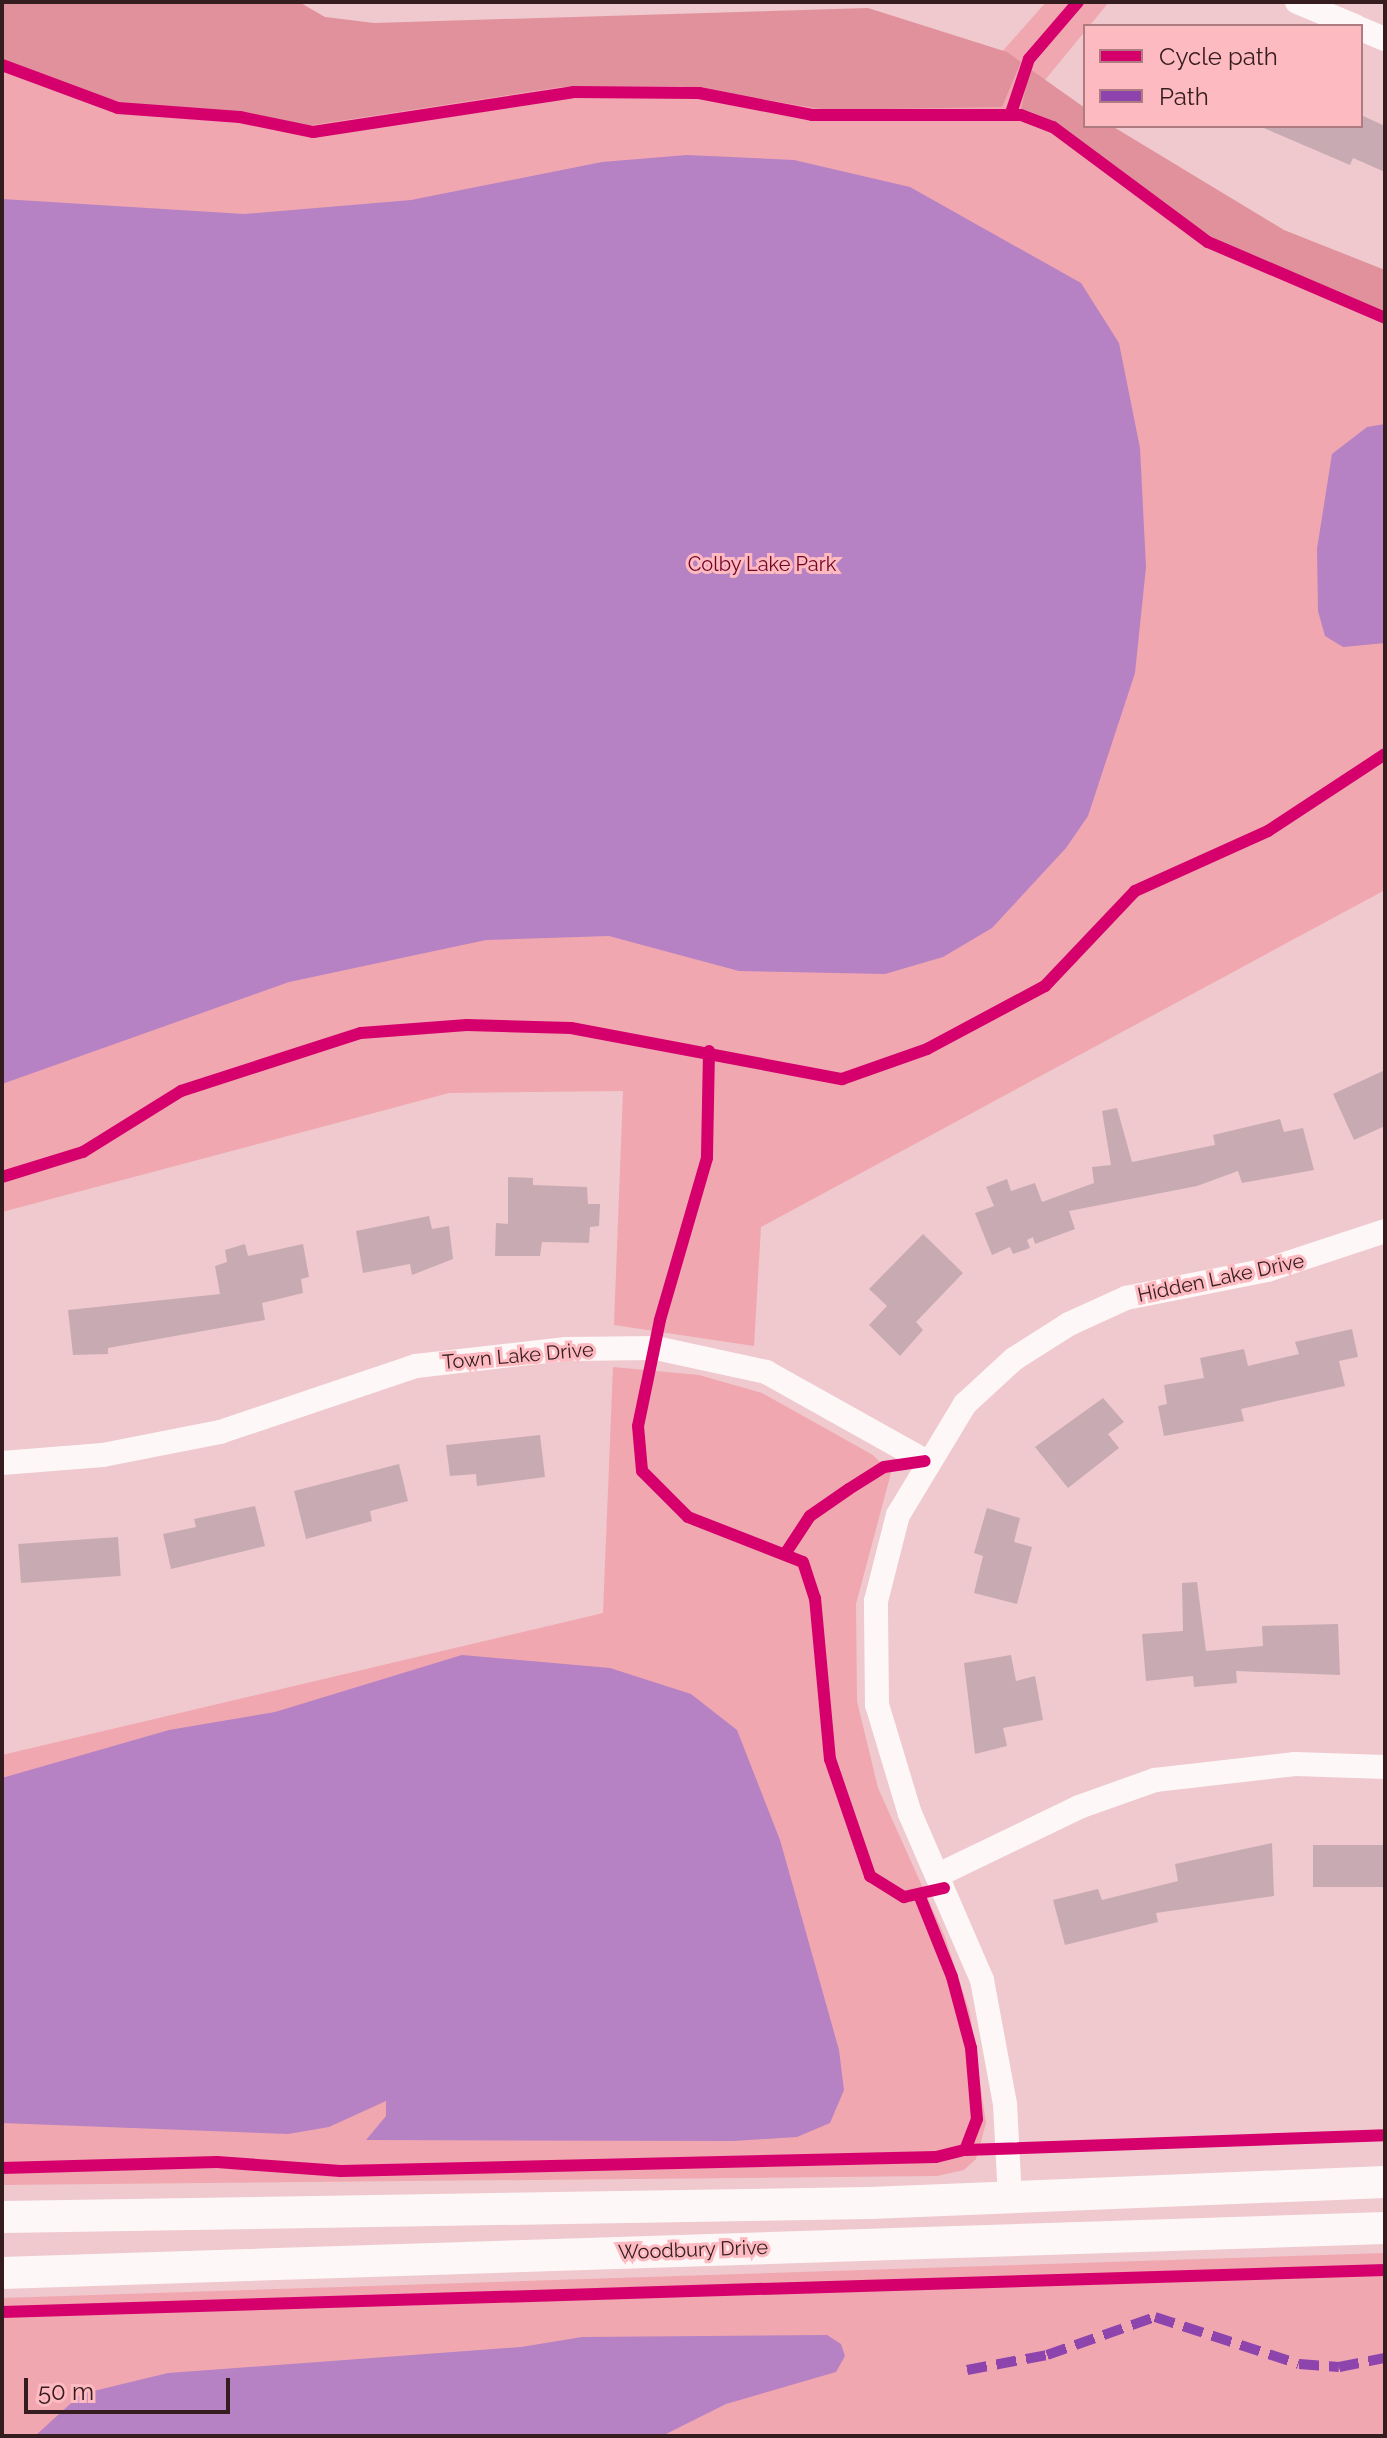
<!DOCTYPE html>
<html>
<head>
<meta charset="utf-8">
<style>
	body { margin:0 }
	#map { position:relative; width:1387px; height:2438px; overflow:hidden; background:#efc9ce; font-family:Raleway,sans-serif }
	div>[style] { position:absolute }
	.green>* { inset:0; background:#f0a7b0 }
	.forest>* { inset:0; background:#e1919c }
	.water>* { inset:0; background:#b682c3 }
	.building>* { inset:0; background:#c8abb2; transform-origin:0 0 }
	.minor>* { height:24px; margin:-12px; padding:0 12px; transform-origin:12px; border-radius:12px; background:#fdf7f8 }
	.secondary>* { height:32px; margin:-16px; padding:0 16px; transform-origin:16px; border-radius:16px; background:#fdf7f8 }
	.quiet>* { height:10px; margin-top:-5px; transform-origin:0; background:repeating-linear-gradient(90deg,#8e44ad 0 20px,transparent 0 30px) }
	.cycleway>* { height:12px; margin:-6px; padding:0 6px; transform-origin:6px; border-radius:6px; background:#d6006c }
	span { translate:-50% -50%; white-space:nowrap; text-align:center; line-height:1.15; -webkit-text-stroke:6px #febac1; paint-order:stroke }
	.park-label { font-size:20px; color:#720226 }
	.street-label { font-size:20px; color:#351c1f }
	.frame { position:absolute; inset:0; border:4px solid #351c1f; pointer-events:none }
	.legend { position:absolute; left:1083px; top:24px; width:280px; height:104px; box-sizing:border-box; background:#febac1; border:2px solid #ae7b80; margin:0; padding:10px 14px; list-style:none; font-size:24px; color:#351c1f }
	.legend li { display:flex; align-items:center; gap:16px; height:40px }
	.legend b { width:40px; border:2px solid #ae7b80 }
	.scale { position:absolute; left:24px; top:2378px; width:206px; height:36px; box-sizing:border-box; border:4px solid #351c1f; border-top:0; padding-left:10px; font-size:24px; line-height:28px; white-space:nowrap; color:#351c1f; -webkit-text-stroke:6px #febac1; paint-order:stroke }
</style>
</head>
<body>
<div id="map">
	<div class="green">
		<i style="clip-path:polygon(2px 2px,303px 37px,992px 63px,1046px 2px,1109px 2px,1045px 80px,1085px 126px,1275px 240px,1385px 277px,1385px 890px,761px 1227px,754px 1346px,614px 1325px,623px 1091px,449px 1093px,2px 1212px)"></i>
		<i style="clip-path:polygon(613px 1367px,699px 1375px,762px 1393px,873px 1455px,891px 1473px,856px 1604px,857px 1701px,878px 1788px,945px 1937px,970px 2013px,986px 2123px,976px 2159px,964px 2170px,937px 2176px,2px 2185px,2px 1755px,603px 1613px)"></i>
		<i style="clip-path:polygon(1385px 2253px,1385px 2436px,2px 2436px,2px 2298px)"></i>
	</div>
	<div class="forest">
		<i style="clip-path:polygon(2px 2px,299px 2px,325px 17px,374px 23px,868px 8px,1007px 52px,1021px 62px,1002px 107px,827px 110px,682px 86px,561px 87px,306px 126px,245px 112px,124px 103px,67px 86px,2px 58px)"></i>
		<i style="clip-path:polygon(1030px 69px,1085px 108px,1085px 126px,1112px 126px,1284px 230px,1385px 270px,1385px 314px,1247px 258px,1165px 208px,1065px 130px,1021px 109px)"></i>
	</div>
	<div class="water">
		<i style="clip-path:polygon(687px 155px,794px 160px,910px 187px,1081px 283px,1119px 343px,1140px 448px,1146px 567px,1135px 673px,1088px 816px,1066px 848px,992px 928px,943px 957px,885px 974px,739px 971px,609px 936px,486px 940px,289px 982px,2px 1084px,2px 199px,244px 214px,411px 200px,602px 162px)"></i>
		<i style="clip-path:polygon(1385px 424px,1385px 643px,1343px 647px,1325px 636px,1318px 611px,1317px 549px,1332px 454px,1367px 427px)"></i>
		<i style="clip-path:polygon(462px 1655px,610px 1668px,691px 1694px,737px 1730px,780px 1840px,839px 2050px,844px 2090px,830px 2123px,797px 2137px,733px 2141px,366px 2140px,386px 2116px,386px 2101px,329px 2127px,288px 2134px,2px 2123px,2px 1778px,169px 1730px,275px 1712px)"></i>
		<i style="clip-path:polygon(827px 2335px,841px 2344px,845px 2356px,836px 2372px,726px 2404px,662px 2436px,35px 2436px,81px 2394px,168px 2373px,521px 2347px,582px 2337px)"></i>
	</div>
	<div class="building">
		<i style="clip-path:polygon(1361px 115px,1385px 126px,1385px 172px,1353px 158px,1350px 165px,1259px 126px,1361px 126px)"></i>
		<i style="clip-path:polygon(1385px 1070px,1385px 1126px,1354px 1140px,1333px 1094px)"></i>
		<i style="clip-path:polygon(1117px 1108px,1132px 1162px,1215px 1145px,1213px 1135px,1280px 1119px,1284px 1132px,1303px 1128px,1314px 1170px,1242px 1183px,1238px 1171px,1197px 1186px,1069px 1211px,1075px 1229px,1035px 1244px,1033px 1237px,1027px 1240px,1030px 1248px,1013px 1254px,1010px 1247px,992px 1255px,975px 1213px,994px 1206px,986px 1187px,1007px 1179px,1011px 1191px,1035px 1183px,1042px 1202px,1094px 1183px,1092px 1167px,1111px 1165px,1102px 1111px)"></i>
		<i style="clip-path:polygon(508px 1177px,533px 1178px,533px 1185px,587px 1187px,588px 1204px,600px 1204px,599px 1226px,590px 1227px,589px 1243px,542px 1242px,540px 1256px,495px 1256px,496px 1223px,508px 1224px)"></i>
		<i style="clip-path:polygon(429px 1216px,432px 1229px,449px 1226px,453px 1259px,412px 1275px,410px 1264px,363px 1273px,356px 1231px)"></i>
		<i style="clip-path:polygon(923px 1234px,963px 1273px,916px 1322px,923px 1330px,900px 1356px,869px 1325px,887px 1306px,869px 1289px)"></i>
		<i style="clip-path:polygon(245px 1244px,248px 1256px,303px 1244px,309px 1277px,301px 1279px,303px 1293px,262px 1303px,265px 1320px,108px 1348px,108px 1354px,73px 1355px,68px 1310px,220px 1294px,215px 1266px,227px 1262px,225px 1250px)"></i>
		<i style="clip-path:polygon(1352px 1329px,1358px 1357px,1339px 1361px,1345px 1386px,1241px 1409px,1244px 1421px,1164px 1436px,1158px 1406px,1167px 1404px,1164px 1385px,1204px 1378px,1200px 1358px,1244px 1349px,1248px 1366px,1299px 1354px,1295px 1342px)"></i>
		<i style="clip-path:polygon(1103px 1398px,1124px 1422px,1108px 1434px,1119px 1448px,1068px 1488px,1035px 1447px)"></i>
		<i style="clip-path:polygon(540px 1435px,545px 1477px,477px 1486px,476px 1474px,450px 1476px,446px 1445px)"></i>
		<i style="clip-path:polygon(399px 1464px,408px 1501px,370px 1511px,372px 1521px,306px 1539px,294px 1491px)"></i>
		<i style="clip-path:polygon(255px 1506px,265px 1546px,171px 1569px,163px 1534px,196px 1527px,194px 1519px)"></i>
		<i style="clip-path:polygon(987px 1508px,1020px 1518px,1014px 1542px,1032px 1547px,1017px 1604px,974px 1593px,983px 1556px,974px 1553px)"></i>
		<i style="left:118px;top:1537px;width:39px;height:100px;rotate:86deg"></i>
		<i style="clip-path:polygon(1197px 1582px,1206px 1651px,1263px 1646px,1262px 1626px,1338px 1624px,1340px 1675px,1236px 1671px,1237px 1683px,1194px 1687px,1193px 1676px,1146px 1681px,1142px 1634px,1183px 1631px,1182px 1583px)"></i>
		<i style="clip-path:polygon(1011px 1655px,1016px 1681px,1035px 1676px,1043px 1720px,1003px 1728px,1007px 1746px,975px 1754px,964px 1663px)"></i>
		<i style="clip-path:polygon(1272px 1843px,1274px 1896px,1156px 1913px,1158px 1922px,1065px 1945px,1053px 1900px,1098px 1889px,1102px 1900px,1178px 1881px,1175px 1864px)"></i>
		<i style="left:1313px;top:1845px;width:72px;height:42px"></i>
	</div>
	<div class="minor">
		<i style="left:1297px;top:2px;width:63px;rotate:22.5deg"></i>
		<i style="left:1361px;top:29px;width:26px;rotate:23deg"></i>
		<i style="left:2px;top:1463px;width:101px;rotate:-4.5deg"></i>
		<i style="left:103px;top:1455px;width:119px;rotate:-11.1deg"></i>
		<i style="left:220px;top:1432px;width:207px;rotate:-18.6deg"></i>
		<i style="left:416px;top:1366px;width:151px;rotate:-6.5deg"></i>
		<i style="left:566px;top:1349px;width:90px;rotate:-0.6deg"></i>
		<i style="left:656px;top:1348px;width:113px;rotate:12.3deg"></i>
		<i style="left:766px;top:1372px;width:182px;rotate:29.2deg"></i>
		<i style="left:938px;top:1875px;width:157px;rotate:-25.7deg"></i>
		<i style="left:1079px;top:1807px;width:81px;rotate:-19.6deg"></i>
		<i style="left:1155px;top:1780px;width:141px;rotate:-6.5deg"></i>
		<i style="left:1295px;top:1764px;width:90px;rotate:1.9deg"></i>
		<i style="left:1010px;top:2199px;width:95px;rotate:-93deg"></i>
		<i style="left:1005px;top:2104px;width:126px;rotate:-100.5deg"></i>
		<i style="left:982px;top:1980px;width:181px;rotate:-113.4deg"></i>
		<i style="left:910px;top:1814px;width:114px;rotate:-106.8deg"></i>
		<i style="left:877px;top:1705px;width:104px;rotate:-90.6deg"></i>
		<i style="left:876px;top:1601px;width:89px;rotate:-75.7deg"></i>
		<i style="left:898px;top:1515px;width:130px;rotate:-58.9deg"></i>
		<i style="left:965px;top:1404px;width:67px;rotate:-42.6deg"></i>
		<i style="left:1014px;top:1359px;width:65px;rotate:-32.5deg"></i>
		<i style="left:1069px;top:1324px;width:63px;rotate:-24.5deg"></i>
		<i style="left:1126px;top:1298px;width:144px;rotate:-11.2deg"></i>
		<i style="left:1267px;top:1270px;width:124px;rotate:-18.3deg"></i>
	</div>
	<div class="secondary">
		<i style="left:2px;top:2217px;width:868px;rotate:-0.92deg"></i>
		<i style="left:870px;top:2203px;width:515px;rotate:-2.34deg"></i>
		<i style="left:2px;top:2273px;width:1384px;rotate:-1.86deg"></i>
	</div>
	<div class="quiet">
		<i style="left:967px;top:2370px;width:81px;rotate:-10.6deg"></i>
		<i style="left:1047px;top:2355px;width:114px;rotate:-19.4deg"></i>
		<i style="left:1155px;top:2317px;width:151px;rotate:18.1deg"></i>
		<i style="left:1299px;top:2364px;width:40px;rotate:4.3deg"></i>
		<i style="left:1339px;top:2367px;width:47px;rotate:-11.1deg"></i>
	</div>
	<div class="cycleway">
		<i style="left:2px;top:65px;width:124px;rotate:20.3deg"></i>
		<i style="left:118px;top:108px;width:122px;rotate:4.2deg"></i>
		<i style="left:240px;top:117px;width:75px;rotate:11.6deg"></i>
		<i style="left:313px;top:132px;width:263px;rotate:-8.7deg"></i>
		<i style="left:573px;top:92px;width:126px;rotate:0.5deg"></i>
		<i style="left:699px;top:93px;width:115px;rotate:11deg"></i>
		<i style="left:812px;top:115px;width:209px"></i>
		<i style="left:1021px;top:115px;width:34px;rotate:21deg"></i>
		<i style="left:1053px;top:127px;width:193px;rotate:36.6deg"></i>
		<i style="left:1208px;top:242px;width:193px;rotate:23.2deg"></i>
		<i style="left:1011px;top:113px;width:57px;rotate:-71.6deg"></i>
		<i style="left:1029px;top:59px;width:75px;rotate:-49.3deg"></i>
		<i style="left:709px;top:1051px;width:107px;rotate:91.1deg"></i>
		<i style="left:707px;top:1158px;width:169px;rotate:106.2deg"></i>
		<i style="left:660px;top:1320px;width:108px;rotate:101.7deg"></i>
		<i style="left:638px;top:1426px;width:45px;rotate:84.9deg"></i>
		<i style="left:642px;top:1471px;width:65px;rotate:45deg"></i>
		<i style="left:688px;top:1517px;width:123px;rotate:21.4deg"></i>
		<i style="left:803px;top:1562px;width:38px;rotate:72deg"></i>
		<i style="left:815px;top:1598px;width:162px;rotate:84.7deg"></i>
		<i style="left:830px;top:1759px;width:124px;rotate:71.1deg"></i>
		<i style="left:870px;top:1876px;width:40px;rotate:32deg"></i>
		<i style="left:904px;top:1897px;width:41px;rotate:-12.7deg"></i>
		<i style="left:2px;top:1177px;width:85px;rotate:-17.2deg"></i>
		<i style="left:83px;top:1152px;width:115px;rotate:-31.9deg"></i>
		<i style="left:181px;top:1091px;width:189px;rotate:-17.9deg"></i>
		<i style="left:361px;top:1033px;width:106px;rotate:-4.3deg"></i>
		<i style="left:467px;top:1025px;width:104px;rotate:1.7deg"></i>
		<i style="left:571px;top:1028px;width:276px;rotate:10.7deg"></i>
		<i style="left:842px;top:1079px;width:90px;rotate:-19.4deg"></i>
		<i style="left:927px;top:1049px;width:134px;rotate:-28.1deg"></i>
		<i style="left:1045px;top:986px;width:131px;rotate:-46.5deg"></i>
		<i style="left:1135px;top:891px;width:146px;rotate:-24.3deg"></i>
		<i style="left:1268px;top:831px;width:140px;rotate:-33.3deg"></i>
		<i style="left:787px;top:1551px;width:42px;rotate:-56.7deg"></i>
		<i style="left:810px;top:1516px;width:47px;rotate:-34.7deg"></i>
		<i style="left:849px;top:1489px;width:41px;rotate:-32.2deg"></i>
		<i style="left:884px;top:1467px;width:41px;rotate:-8.3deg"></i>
		<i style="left:920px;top:1897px;width:86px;rotate:68.2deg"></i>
		<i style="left:952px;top:1977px;width:73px;rotate:75deg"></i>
		<i style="left:971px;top:2048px;width:71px;rotate:85.2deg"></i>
		<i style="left:977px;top:2119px;width:33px;rotate:111deg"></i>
		<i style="left:2px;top:2168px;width:215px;rotate:-1.6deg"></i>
		<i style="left:217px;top:2162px;width:124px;rotate:4.2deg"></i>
		<i style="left:341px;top:2171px;width:595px;rotate:-1.35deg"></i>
		<i style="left:936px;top:2157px;width:30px;rotate:-14deg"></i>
		<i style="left:965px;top:2150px;width:420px;rotate:-2deg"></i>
		<i style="left:2px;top:2312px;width:1384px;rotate:-1.74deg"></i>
	</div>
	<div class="park-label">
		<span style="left:762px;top:564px">Colby Lake Park</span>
	</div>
	<div class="street-label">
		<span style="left:1221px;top:1278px;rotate:-12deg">Hidden Lake Drive</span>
		<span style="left:518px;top:1356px;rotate:-5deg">Town Lake Drive</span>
		<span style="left:693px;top:2250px;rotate:-2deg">Woodbury Drive</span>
	</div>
	<div class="frame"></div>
	<ul class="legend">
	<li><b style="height:10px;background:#d6006c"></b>Cycle path</li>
	<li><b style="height:10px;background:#8e44ad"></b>Path</li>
	</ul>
	<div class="scale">50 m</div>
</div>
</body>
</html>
